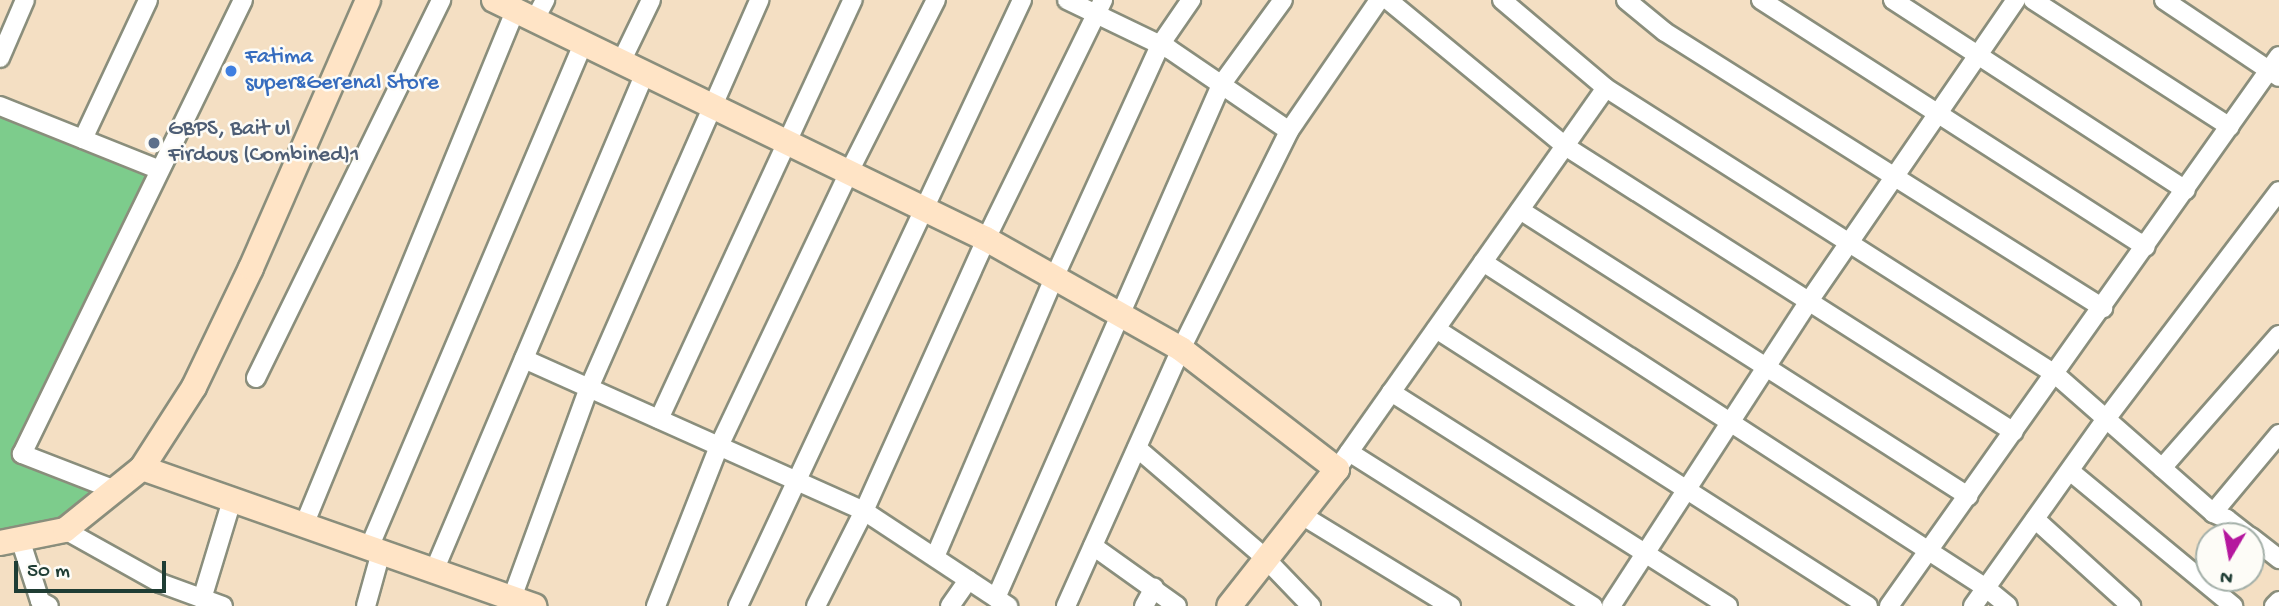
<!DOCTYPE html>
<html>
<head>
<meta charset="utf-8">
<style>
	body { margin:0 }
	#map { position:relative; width:2279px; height:606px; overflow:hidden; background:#f4dfc3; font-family:"Gochi Hand",sans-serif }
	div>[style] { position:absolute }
	.green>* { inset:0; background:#7dcc8c }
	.roads { filter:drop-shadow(2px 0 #8a8e7c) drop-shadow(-2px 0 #8a8e7c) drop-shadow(0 2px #8a8e7c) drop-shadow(0 -2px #8a8e7c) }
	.street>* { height:18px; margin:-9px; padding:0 9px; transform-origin:9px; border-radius:9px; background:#fff }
	.secondary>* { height:24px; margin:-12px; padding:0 12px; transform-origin:12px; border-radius:12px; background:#ffe4c6 }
	.dots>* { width:19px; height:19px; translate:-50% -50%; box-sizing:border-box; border:4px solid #fdfcf7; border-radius:50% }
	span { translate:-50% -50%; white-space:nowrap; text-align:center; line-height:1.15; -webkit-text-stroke:5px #fdfcf7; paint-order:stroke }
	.shop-label { font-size:23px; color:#366cbe }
	.left { translate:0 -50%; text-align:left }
	.service-label { font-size:23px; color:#4e5e75 }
	.north { position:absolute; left:2195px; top:522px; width:70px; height:70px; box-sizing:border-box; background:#fdfcf7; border:2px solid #a4b0a9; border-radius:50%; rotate:190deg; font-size:19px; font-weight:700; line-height:28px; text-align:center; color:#1f3d34 }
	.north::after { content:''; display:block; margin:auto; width:24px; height:32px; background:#b5179e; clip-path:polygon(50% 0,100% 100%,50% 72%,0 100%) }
	.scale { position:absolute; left:14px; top:561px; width:152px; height:32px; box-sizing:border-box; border:4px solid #1f3d34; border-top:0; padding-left:9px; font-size:21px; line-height:24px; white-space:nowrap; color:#1f3d34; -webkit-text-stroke:5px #fdfcf7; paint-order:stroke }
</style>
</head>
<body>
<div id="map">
	<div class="green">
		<i style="clip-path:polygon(0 106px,159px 170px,21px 453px,114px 490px,64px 530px,0 543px)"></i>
	</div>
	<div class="roads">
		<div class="street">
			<i style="left:1067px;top:0;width:113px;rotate:25.7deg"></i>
			<i style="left:1169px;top:49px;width:145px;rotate:34.3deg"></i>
			<i style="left:1388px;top:0;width:229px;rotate:39.5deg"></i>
			<i style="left:1565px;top:146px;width:532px;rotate:32.5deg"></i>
			<i style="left:1502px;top:0;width:136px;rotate:40.2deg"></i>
			<i style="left:1606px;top:88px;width:532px;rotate:32.5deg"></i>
			<i style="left:2055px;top:374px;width:210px;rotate:41.3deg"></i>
			<i style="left:2213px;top:513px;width:15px;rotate:23deg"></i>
			<i style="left:2227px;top:519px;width:28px;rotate:38deg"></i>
			<i style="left:1626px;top:0;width:50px;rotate:39.4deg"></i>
			<i style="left:1665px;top:32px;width:518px;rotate:32.22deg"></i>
			<i style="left:1761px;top:0;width:457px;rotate:32.7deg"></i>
			<i style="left:1893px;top:0;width:349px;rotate:33deg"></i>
			<i style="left:2033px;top:0;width:234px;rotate:32.8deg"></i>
			<i style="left:2164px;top:0;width:138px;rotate:33.8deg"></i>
			<i style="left:534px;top:21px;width:24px;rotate:-62deg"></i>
			<i style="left:0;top:58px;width:63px;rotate:-66.7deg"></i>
			<i style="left:621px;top:62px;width:69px;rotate:-64.2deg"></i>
			<i style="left:0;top:106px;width:172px;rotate:21.8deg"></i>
			<i style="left:83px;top:139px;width:153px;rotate:-64.9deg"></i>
			<i style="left:1520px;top:210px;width:532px;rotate:32.55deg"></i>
			<i style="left:1483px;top:262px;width:599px;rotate:32.95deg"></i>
			<i style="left:1986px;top:588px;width:28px;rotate:39deg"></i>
			<i style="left:1436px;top:329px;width:513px;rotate:32.67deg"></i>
			<i style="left:524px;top:359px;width:372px;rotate:24.1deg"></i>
			<i style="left:864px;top:511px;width:173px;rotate:33.4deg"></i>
			<i style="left:256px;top:378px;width:421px;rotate:-63.9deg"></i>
			<i style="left:1391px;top:392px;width:399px;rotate:32.4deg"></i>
			<i style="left:659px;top:419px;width:462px;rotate:-65.2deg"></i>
			<i style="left:1137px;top:448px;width:167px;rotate:40.6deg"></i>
			<i style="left:1264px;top:557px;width:68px;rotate:46.2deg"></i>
			<i style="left:1349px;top:452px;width:289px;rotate:32.3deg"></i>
			<i style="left:2162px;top:468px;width:177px;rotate:-48.7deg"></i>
			<i style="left:1337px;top:469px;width:466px;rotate:-54.8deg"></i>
			<i style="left:2070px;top:471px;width:212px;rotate:39.6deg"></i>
			<i style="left:115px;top:490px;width:100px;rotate:-158.8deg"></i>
			<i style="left:22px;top:454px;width:505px;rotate:-64.04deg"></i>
			<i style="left:2213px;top:513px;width:103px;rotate:-50.1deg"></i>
			<i style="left:1300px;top:514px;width:177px;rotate:31.4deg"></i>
			<i style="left:2035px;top:519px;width:130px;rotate:42.2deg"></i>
			<i style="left:304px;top:525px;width:556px;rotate:-67.68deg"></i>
			<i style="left:65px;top:530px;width:109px;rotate:29.2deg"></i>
			<i style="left:160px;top:583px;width:67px;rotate:20.1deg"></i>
			<i style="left:2251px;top:537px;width:36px;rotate:38deg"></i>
			<i style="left:20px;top:539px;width:65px;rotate:72.1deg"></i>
			<i style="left:40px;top:601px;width:10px;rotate:29deg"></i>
			<i style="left:1093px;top:546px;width:103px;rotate:35.5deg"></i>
			<i style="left:369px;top:548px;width:548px;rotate:-66.99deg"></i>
			<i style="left:935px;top:557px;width:303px;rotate:-66.9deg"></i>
			<i style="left:1054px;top:278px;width:256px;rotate:-65.5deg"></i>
			<i style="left:1160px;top:45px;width:55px;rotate:-55.4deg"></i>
			<i style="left:434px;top:571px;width:541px;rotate:-67.04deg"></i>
			<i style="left:512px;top:598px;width:224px;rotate:-69.9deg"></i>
			<i style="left:589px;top:388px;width:424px;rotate:-66.3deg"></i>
			<i style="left:996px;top:598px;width:560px;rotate:-66.32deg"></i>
			<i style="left:1221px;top:85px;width:105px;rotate:-53.9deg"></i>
			<i style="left:202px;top:599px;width:103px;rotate:-73.1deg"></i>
			<i style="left:366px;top:606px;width:56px;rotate:-74.5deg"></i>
			<i style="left:656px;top:606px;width:172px;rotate:-68.5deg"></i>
			<i style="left:719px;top:446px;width:303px;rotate:-64.6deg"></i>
			<i style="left:849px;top:172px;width:193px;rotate:-63.2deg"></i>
			<i style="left:738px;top:606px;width:669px;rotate:-64.89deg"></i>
			<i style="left:816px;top:606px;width:106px;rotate:-63.2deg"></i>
			<i style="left:864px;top:511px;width:298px;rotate:-65.8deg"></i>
			<i style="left:986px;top:239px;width:266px;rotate:-63.9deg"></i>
			<i style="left:950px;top:606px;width:32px;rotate:-55deg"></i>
			<i style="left:1066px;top:606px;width:282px;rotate:-65.9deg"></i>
			<i style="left:1181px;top:349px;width:243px;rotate:-63.6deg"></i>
			<i style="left:1289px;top:131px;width:159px;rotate:-55.5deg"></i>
			<i style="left:1144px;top:606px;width:21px;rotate:-61deg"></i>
			<i style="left:1611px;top:606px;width:364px;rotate:-57deg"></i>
			<i style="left:1809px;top:301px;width:365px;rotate:-55.5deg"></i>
			<i style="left:1889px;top:606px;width:674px;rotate:-54.66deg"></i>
			<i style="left:1973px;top:606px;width:229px;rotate:-54.6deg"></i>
			<i style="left:2106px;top:419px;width:286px;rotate:-52.8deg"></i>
			<i style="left:2274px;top:606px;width:7px;rotate:-45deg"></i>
		</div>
		<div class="secondary">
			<i style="left:494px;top:0;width:547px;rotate:25.91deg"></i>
			<i style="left:986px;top:239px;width:224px;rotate:29.4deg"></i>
			<i style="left:1181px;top:349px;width:197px;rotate:37.6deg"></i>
			<i style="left:1337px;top:469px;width:174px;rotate:128.2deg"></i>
			<i style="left:142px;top:468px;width:416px;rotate:19.4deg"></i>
			<i style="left:0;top:543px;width:66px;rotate:-11.3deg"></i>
			<i style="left:65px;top:530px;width:99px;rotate:-38.8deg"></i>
			<i style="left:142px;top:468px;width:96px;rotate:-57.3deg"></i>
			<i style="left:194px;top:387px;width:132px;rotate:-64.4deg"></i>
			<i style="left:251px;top:268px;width:292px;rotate:-66.4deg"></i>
		</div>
	</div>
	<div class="dots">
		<i style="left:231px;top:71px;background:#3f7fe0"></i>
		<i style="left:154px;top:143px;background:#5c6f8a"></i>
	</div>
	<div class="shop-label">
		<span class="left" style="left:245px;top:71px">Fatima<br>super&amp;Gerenal Store</span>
	</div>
	<div class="service-label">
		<span class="left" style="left:168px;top:143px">GBPS, Bait ul<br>Firdous (Combined)1</span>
	</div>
	<div class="north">N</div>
	<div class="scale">50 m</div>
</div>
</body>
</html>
